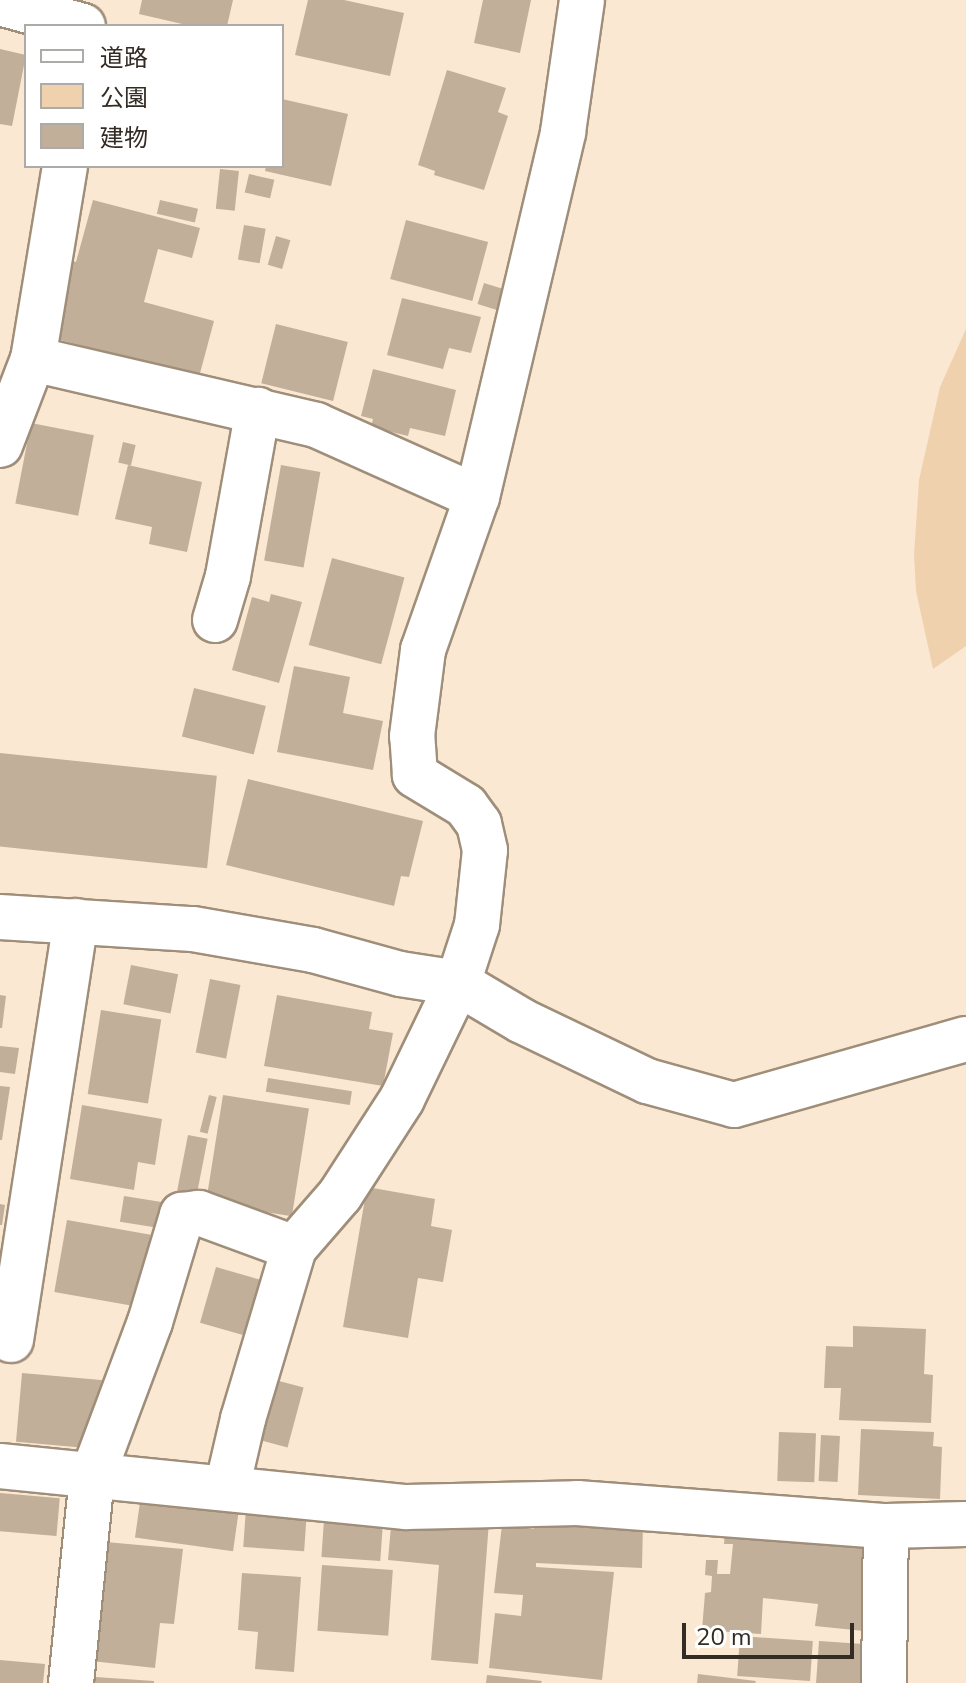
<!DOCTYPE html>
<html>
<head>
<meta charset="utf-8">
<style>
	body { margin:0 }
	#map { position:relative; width:966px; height:1683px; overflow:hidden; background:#fbe8d2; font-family:"Nunito Sans","Noto Sans JP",sans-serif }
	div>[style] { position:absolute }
	.green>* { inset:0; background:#f0d1ae }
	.building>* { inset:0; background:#c1af9a; transform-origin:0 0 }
	.roads { filter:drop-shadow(2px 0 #9f8e7a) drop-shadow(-2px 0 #9f8e7a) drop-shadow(0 2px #9f8e7a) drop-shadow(0 -2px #9f8e7a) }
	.minor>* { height:44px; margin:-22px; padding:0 22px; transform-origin:22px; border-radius:22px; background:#fff }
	span { translate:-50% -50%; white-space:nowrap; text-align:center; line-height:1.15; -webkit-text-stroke:6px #fff; paint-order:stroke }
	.legend { position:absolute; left:24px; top:24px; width:260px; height:144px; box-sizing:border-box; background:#fff; border:2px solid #adaba7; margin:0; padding:10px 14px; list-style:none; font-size:24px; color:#332c24 }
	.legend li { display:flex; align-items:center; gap:16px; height:40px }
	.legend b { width:40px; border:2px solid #adaba7 }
	.scale { position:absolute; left:682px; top:1623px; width:172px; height:36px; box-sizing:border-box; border:4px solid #332c24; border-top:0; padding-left:10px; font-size:24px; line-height:28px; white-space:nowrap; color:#332c24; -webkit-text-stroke:6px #fff; paint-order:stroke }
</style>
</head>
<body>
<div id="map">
	<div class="green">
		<i style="clip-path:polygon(966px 329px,966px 646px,933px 669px,916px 591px,914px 555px,919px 480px,940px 387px)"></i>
	</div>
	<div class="building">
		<i style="clip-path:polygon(142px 0,233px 0,227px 26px,191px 26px,139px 14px)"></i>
		<i style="clip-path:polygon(308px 0,344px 0,404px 13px,390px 76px,295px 55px)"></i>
		<i style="clip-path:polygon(483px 0,531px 0,520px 53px,474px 43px)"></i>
		<i style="clip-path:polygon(0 49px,26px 55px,12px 126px,0 124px)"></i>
		<i style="clip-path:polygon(447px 70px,506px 88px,498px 112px,508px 116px,484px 190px,434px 175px,435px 171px,418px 165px)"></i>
		<i style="clip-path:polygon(282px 99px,348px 114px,331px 186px,265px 171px,266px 166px,282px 166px)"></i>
		<i style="left:220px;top:169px;width:19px;height:40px;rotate:6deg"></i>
		<i style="left:249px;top:174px;width:26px;height:19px;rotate:13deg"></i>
		<i style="clip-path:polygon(93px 200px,200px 228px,192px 258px,158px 249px,144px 302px,214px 321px,199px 377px,57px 339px,67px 297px,60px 295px,69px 260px,76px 262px)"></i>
		<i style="left:160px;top:200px;width:39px;height:14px;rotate:13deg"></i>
		<i style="left:406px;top:220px;width:85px;height:61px;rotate:15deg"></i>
		<i style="left:244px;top:225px;width:22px;height:35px;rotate:10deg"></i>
		<i style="left:276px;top:236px;width:15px;height:30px;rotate:16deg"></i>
		<i style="left:484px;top:283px;width:21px;height:22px;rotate:17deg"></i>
		<i style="clip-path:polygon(402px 298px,481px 317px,471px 353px,449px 348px,443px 369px,387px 355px)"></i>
		<i style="left:276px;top:324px;width:74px;height:61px;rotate:14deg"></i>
		<i style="clip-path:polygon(373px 369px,456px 390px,445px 436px,410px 428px,408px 436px,371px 427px,373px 419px,361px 416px)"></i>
		<i style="left:31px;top:423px;width:64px;height:82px;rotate:11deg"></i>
		<i style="left:123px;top:442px;width:13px;height:21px;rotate:13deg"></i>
		<i style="clip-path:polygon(128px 465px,202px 482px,187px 552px,149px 544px,152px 527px,115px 519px)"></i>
		<i style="left:281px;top:465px;width:40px;height:97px;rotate:10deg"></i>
		<i style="left:332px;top:558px;width:75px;height:90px;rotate:15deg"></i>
		<i style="clip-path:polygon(271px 594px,302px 602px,279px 683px,232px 670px,252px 597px,269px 602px)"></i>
		<i style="clip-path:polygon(294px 666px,350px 677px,343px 713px,383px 721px,373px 770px,277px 752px)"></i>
		<i style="left:194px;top:688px;width:74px;height:50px;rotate:14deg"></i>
		<i style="left:0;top:753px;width:218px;height:93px;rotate:6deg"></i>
		<i style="clip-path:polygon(248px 779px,423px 821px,409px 877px,401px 876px,394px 906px,226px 865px)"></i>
		<i style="left:131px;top:965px;width:48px;height:40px;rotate:11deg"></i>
		<i style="left:210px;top:979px;width:31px;height:75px;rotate:11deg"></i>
		<i style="clip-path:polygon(0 995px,6px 996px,2px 1028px,0 1028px)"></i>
		<i style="clip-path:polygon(277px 995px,372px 1012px,369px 1029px,393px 1033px,383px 1086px,264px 1066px)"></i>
		<i style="left:101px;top:1010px;width:61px;height:85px;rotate:9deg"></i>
		<i style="clip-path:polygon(0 1046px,19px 1048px,15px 1074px,0 1072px)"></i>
		<i style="left:268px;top:1078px;width:85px;height:14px;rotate:9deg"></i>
		<i style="clip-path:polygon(0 1086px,10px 1087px,2px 1140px,0 1140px)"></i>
		<i style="left:209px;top:1095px;width:8px;height:38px;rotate:14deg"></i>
		<i style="left:223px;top:1095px;width:87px;height:109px;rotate:9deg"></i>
		<i style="clip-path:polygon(82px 1105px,162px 1119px,155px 1165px,138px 1162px,134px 1190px,70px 1179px)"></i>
		<i style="left:188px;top:1135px;width:20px;height:67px;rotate:11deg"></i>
		<i style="clip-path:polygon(367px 1187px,435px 1199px,431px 1226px,452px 1230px,443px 1282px,418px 1278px,408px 1338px,343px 1327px)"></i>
		<i style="left:124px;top:1196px;width:46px;height:26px;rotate:9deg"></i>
		<i style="clip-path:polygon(0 1204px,5px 1205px,2px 1225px,0 1225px)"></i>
		<i style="left:67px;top:1220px;width:85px;height:73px;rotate:10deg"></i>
		<i style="left:216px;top:1267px;width:51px;height:58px;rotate:16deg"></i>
		<i style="clip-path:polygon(853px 1326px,926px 1329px,924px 1374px,933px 1375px,931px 1423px,839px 1420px,841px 1388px,824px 1388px,826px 1346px,853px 1347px)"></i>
		<i style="left:22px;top:1373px;width:85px;height:69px;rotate:5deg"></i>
		<i style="left:264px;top:1377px;width:41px;height:62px;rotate:15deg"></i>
		<i style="clip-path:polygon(861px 1429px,934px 1432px,933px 1446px,942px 1447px,940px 1499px,858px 1495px)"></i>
		<i style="left:779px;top:1432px;width:37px;height:49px;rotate:2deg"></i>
		<i style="left:821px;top:1435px;width:19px;height:46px;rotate:3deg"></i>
		<i style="left:0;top:1493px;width:60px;height:38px;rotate:5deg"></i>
		<i style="left:141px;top:1495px;width:99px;height:43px;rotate:8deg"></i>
		<i style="left:246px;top:1508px;width:61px;height:39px;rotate:4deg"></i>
		<i style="clip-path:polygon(392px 1515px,489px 1522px,478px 1664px,431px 1660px,439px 1565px,388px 1560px)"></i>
		<i style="clip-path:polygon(536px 1518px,643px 1523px,642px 1568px,536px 1563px,536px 1567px,614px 1572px,602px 1680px,489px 1668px,495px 1613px,521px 1616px,523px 1595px,494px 1593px,502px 1525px,534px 1529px)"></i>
		<i style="left:324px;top:1520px;width:59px;height:37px;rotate:4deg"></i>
		<i style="clip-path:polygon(725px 1532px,871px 1544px,864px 1631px,815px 1626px,818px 1604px,763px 1598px,761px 1634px,702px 1630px,705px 1593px,711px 1592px,712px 1576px,705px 1575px,706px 1560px,718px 1560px,717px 1574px,730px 1574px,733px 1544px,724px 1544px)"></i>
		<i style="clip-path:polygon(95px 1541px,183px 1549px,174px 1624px,160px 1623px,155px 1668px,82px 1660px)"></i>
		<i style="left:322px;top:1565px;width:71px;height:66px;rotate:4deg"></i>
		<i style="clip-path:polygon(242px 1573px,301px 1577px,294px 1672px,255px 1669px,258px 1632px,238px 1630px)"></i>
		<i style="left:740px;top:1636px;width:73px;height:40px;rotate:4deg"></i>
		<i style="left:819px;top:1641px;width:48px;height:42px;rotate:4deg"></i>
		<i style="clip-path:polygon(0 1660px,45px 1664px,43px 1683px,0 1683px)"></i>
		<i style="clip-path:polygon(698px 1674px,756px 1681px,755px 1683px,697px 1683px)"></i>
		<i style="clip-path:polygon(487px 1675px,542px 1681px,541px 1683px,486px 1683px)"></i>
		<i style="clip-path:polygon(81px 1676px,154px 1681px,154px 1683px,81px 1683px)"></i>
	</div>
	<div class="roads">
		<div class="minor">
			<i style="left:0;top:3px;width:86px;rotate:15.5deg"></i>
			<i style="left:65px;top:166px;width:196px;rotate:99.4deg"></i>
			<i style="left:33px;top:359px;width:291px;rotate:13.1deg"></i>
			<i style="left:316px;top:425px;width:176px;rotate:24.1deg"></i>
			<i style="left:0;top:445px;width:92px;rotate:-69deg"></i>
			<i style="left:215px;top:620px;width:46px;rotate:-73.5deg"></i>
			<i style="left:228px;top:576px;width:169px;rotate:-79.8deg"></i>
			<i style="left:0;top:917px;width:193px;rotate:3.6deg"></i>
			<i style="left:193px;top:929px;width:122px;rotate:9.9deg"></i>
			<i style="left:313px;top:950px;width:90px;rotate:15.4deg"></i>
			<i style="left:400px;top:974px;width:59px;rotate:8.8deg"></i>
			<i style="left:458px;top:983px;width:74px;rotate:30.7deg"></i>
			<i style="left:522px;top:1021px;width:139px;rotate:25.6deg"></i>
			<i style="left:647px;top:1081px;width:90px;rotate:15.4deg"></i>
			<i style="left:734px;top:1105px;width:241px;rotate:-15.9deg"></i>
			<i style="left:11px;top:1340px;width:424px;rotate:-81.2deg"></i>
			<i style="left:0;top:1466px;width:408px;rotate:5.8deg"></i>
			<i style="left:406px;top:1507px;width:171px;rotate:-1.3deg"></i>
			<i style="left:577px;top:1503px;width:310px;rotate:4.3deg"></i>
			<i style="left:886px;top:1526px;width:80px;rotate:-1.4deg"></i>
			<i style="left:227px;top:1488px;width:71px;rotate:-76.9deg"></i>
			<i style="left:243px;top:1419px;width:178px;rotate:-73.4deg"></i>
			<i style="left:294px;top:1248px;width:70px;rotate:-49deg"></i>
			<i style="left:340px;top:1195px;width:114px;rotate:-57.1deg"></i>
			<i style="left:402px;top:1099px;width:129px;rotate:-64.2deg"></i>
			<i style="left:458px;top:983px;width:61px;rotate:-71.9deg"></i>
			<i style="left:477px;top:925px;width:75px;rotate:-83.9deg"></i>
			<i style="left:485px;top:850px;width:27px;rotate:-103deg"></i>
			<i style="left:479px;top:824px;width:22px;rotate:-126deg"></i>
			<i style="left:466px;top:806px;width:60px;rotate:-148.7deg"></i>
			<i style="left:415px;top:775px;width:39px;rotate:-94deg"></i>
			<i style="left:412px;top:736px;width:87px;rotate:-82.7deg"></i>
			<i style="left:423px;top:650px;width:162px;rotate:-70.6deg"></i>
			<i style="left:477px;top:497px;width:375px;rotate:-76.7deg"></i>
			<i style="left:563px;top:132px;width:133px;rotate:-81.8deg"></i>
			<i style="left:71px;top:1683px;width:207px;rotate:-84.2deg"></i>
			<i style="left:92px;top:1477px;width:165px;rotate:-69.5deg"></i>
			<i style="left:150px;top:1322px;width:112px;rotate:-73.3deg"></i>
			<i style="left:182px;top:1215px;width:17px;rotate:-7deg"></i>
			<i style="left:199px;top:1213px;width:101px;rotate:20.2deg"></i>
			<i style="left:884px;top:1683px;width:157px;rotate:-89.3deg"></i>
		</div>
	</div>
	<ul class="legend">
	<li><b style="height:10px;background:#fff"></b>道路</li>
	<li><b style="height:22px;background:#f0d1ae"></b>公園</li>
	<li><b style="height:22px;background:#c1af9a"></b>建物</li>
	</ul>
	<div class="scale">20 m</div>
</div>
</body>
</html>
